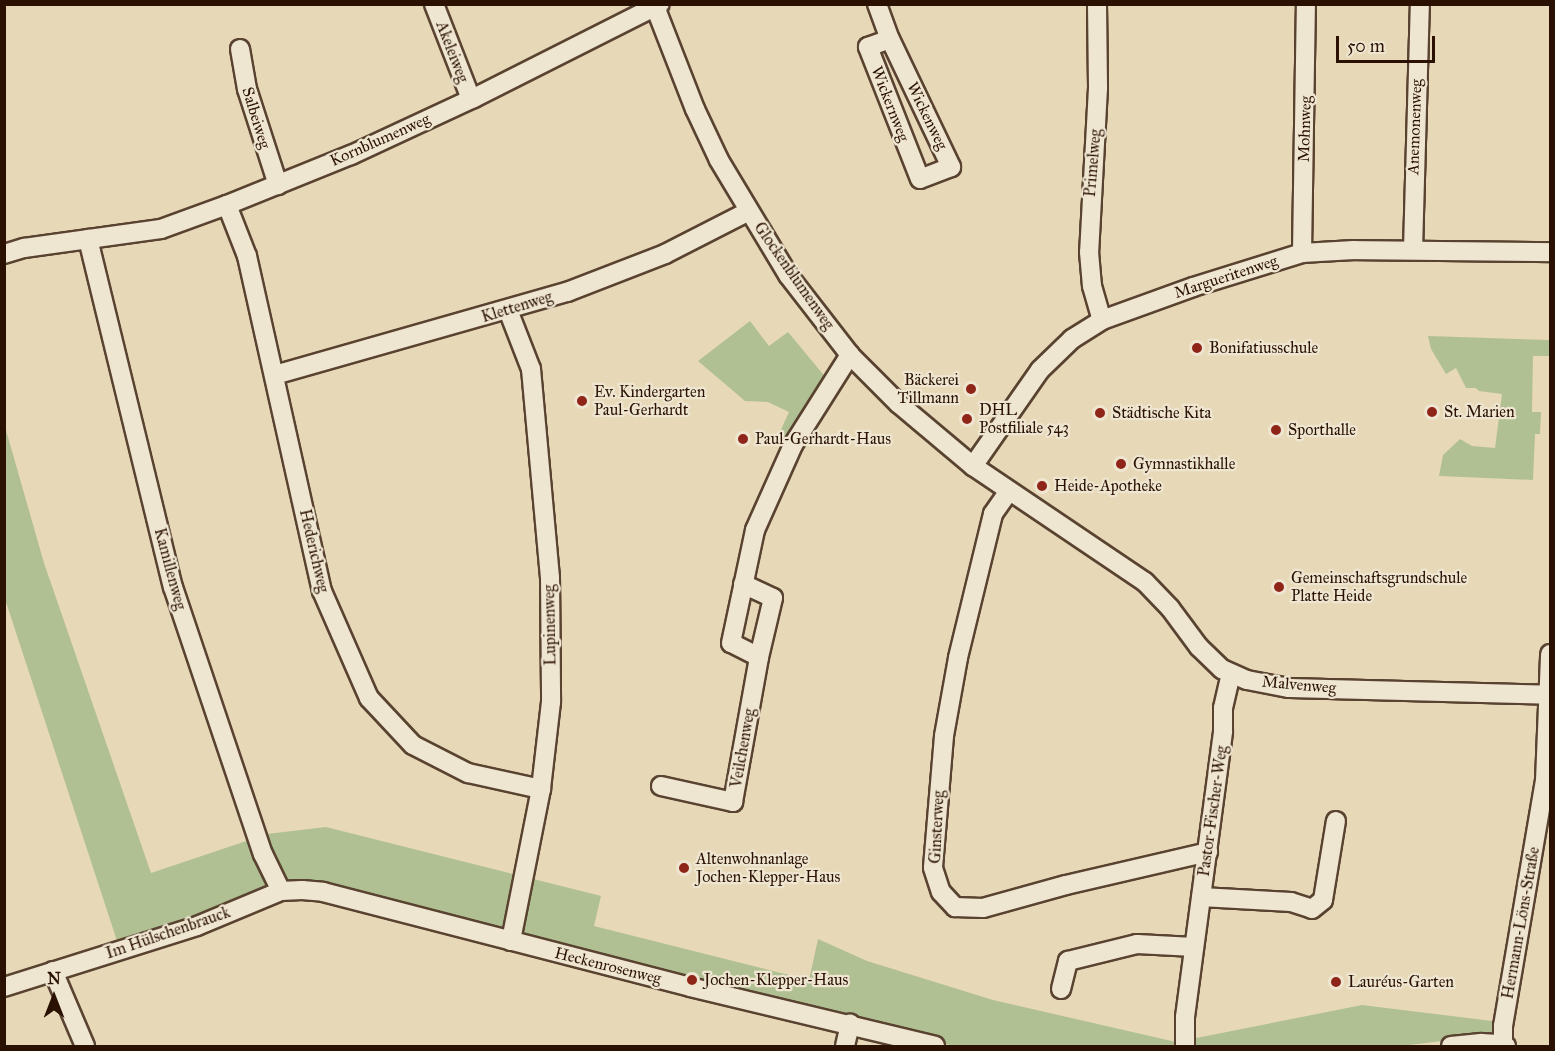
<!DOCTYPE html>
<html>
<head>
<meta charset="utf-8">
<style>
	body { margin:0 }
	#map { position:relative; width:1555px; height:1051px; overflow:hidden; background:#e7d8b8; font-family:"IM FELL Great Primer",serif }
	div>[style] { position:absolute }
	.green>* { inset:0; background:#b1c093 }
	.roads { filter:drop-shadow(2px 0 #594330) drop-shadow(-2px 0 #594330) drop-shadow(0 2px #594330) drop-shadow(0 -2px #594330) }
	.minor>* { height:18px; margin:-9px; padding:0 9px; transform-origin:9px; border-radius:9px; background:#efe6d1 }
	.dots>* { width:16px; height:16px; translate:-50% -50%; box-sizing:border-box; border:3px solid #efe6d1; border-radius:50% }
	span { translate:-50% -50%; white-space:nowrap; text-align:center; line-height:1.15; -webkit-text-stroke:4.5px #efe6d1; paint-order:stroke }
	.street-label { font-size:16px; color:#2a1102 }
	.poi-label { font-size:16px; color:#2a1102 }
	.left { translate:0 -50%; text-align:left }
	.right { translate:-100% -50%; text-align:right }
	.frame { position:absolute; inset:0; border:6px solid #2a1102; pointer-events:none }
	.north { position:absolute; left:24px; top:967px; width:60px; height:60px; -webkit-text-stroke:4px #efe6d1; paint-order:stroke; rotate:0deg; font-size:16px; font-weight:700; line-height:24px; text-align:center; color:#2a1102 }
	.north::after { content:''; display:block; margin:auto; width:21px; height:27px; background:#2a1102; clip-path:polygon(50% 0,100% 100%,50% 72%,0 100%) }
	.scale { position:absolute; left:1336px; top:36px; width:99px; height:27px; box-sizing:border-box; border:3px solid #2a1102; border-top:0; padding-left:8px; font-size:18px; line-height:21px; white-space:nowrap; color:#2a1102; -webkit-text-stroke:4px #efe6d1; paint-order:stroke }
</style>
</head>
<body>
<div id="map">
	<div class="green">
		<i style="clip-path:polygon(750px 321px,769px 346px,788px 332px,832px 385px,793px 445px,779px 434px,789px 412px,768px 402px,745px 401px,698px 361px)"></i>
		<i style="clip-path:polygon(1428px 336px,1550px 340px,1550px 356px,1533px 356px,1532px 412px,1541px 412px,1540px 434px,1535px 434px,1533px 480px,1439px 476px,1443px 455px,1460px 439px,1472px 446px,1495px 448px,1502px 394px,1479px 391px,1476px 388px,1466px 388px,1456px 368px,1446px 374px,1431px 349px)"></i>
		<i style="clip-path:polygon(4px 423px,44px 563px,151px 873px,267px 834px,326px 827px,601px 896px,594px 926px,809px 980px,818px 939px,867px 961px,993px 1000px,1176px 1042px,1362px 1005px,1492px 1021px,1492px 1035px,1401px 1046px,953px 1046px,324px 886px,120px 950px,5px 599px)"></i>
	</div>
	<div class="roads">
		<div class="minor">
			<i style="left:434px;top:4px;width:102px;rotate:68.7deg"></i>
			<i style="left:654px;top:4px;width:113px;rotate:68.7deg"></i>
			<i style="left:695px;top:109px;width:56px;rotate:64.8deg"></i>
			<i style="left:719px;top:160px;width:134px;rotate:59deg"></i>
			<i style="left:788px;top:275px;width:101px;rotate:52.2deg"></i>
			<i style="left:850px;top:355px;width:69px;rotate:45deg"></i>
			<i style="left:899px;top:404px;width:97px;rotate:40deg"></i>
			<i style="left:973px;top:466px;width:207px;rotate:34deg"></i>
			<i style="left:1145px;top:582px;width:36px;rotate:46deg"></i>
			<i style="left:1170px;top:608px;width:49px;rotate:53.4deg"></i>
			<i style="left:1199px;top:647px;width:32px;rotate:44deg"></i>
			<i style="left:1222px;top:669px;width:27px;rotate:24deg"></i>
			<i style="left:1247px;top:680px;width:43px;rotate:10.8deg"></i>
			<i style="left:1289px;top:688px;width:261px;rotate:1.5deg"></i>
			<i style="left:877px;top:4px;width:37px;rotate:70deg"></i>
			<i style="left:890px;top:39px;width:142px;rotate:64.5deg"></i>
			<i style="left:951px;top:167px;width:33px;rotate:159deg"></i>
			<i style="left:920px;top:179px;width:142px;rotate:-111.5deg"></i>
			<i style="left:868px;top:47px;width:23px;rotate:-20deg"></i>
			<i style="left:1097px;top:4px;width:84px;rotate:89.3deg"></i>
			<i style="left:1098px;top:88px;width:164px;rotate:93.1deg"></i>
			<i style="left:1089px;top:252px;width:34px;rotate:85deg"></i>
			<i style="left:1092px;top:286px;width:35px;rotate:74deg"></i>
			<i style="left:240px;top:49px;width:41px;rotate:80.1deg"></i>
			<i style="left:247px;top:89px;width:101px;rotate:72.1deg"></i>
			<i style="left:227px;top:205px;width:55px;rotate:68.6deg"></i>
			<i style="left:247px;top:256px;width:343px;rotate:77.4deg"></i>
			<i style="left:322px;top:591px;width:117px;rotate:66.3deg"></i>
			<i style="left:369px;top:698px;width:64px;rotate:46.9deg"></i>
			<i style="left:413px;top:745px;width:62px;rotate:27deg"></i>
			<i style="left:468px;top:773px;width:75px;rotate:12.4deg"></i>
			<i style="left:88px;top:239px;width:358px;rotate:76.3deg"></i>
			<i style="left:173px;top:587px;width:282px;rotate:71.4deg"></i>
			<i style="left:263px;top:854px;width:41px;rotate:64.1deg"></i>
			<i style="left:1413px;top:250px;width:246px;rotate:-88.4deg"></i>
			<i style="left:1302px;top:253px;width:249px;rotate:-89.1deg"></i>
			<i style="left:4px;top:254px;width:21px;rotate:-17deg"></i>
			<i style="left:24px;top:248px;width:138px;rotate:-7.9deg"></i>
			<i style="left:161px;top:229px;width:70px;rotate:-20deg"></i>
			<i style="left:227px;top:205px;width:134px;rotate:-22deg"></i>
			<i style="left:351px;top:155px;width:136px;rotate:-24.9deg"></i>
			<i style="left:474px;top:98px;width:208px;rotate:-26.8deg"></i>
			<i style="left:508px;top:310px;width:63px;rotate:68.7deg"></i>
			<i style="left:531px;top:369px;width:209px;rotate:84.8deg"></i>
			<i style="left:550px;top:577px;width:125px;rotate:89.5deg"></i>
			<i style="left:551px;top:702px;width:88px;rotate:96.6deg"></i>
			<i style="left:541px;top:789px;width:155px;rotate:101.2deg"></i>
			<i style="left:275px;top:375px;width:304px;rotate:-15.9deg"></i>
			<i style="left:567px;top:292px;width:105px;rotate:-21.2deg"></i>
			<i style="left:665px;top:254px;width:94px;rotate:-27.1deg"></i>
			<i style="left:973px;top:466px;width:117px;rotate:-55.1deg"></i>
			<i style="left:1040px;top:370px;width:45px;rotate:-44.1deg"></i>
			<i style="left:1072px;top:339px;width:36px;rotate:-32deg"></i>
			<i style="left:1102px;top:320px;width:97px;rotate:-19.9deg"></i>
			<i style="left:1193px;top:287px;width:114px;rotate:-17.3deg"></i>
			<i style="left:1302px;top:253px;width:52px;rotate:-3.3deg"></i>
			<i style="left:1354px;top:250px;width:196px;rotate:0.6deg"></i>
			<i style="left:1009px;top:491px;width:28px;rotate:125deg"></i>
			<i style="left:993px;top:514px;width:148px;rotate:103.7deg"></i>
			<i style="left:958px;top:658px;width:79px;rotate:100.2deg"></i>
			<i style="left:944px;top:736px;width:132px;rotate:94.8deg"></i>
			<i style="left:933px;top:868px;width:25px;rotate:72deg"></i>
			<i style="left:941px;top:892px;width:21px;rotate:47deg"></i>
			<i style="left:955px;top:907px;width:28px;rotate:2deg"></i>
			<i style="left:983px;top:908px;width:86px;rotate:-15.5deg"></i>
			<i style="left:1066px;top:885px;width:146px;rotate:-13.1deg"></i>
			<i style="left:743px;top:584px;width:33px;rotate:25deg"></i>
			<i style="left:773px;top:598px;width:61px;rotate:103.3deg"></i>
			<i style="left:661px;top:786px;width:74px;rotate:12.5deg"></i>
			<i style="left:733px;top:802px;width:147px;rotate:-79.8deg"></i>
			<i style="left:759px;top:657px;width:31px;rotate:-153deg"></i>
			<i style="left:731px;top:643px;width:116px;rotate:-78deg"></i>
			<i style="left:755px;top:530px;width:93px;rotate:-65.9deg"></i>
			<i style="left:793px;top:445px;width:107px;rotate:-57.7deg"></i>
			<i style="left:1201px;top:897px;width:90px;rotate:3.2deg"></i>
			<i style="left:1291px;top:902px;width:22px;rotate:18deg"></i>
			<i style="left:1312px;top:909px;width:14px;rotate:-39deg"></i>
			<i style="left:1323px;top:900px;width:80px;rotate:-80.7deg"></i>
			<i style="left:53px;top:971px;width:82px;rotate:66.9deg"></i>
			<i style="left:4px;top:987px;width:202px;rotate:-17.5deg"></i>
			<i style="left:197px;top:926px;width:91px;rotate:-22.6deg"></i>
			<i style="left:281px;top:891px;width:21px;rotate:-3deg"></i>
			<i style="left:302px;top:890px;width:21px;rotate:5deg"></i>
			<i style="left:323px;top:892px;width:379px;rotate:14.5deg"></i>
			<i style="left:690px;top:987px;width:252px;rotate:13.5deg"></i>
			<i style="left:1061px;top:989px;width:29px;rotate:-76deg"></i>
			<i style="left:1068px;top:961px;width:71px;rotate:-13.8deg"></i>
			<i style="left:1137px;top:944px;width:57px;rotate:3deg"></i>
			<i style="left:845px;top:1046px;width:23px;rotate:-77deg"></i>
			<i style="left:1185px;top:1046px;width:29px;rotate:-90deg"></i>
			<i style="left:1185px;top:1017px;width:289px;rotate:-82.4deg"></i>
			<i style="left:1223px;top:731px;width:23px;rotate:-90deg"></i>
			<i style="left:1223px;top:708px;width:35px;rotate:-77deg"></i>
			<i style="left:1451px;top:1046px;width:30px;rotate:-6deg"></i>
			<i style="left:1481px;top:1043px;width:22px;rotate:3deg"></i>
			<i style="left:1506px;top:1046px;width:4px;rotate:-146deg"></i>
			<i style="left:1503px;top:1044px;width:18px;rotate:-90deg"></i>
			<i style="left:1503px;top:1026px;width:249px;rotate:-80.3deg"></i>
			<i style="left:1545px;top:781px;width:127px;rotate:-87.7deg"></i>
		</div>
	</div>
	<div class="dots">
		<i style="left:1197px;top:348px;background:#8f2418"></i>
		<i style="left:971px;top:389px;background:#8f2418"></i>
		<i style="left:582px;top:401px;background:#8f2418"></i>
		<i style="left:1432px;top:412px;background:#8f2418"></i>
		<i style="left:1100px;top:413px;background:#8f2418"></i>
		<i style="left:967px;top:419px;background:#8f2418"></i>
		<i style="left:1276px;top:430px;background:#8f2418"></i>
		<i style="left:743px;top:439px;background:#8f2418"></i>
		<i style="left:1121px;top:464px;background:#8f2418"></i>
		<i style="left:1042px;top:486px;background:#8f2418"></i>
		<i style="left:1279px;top:587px;background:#8f2418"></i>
		<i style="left:684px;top:868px;background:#8f2418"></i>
		<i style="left:692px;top:980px;background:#8f2418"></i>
		<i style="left:1336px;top:982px;background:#8f2418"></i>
	</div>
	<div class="street-label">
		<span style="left:452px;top:52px;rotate:69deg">Akeleiweg</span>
		<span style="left:890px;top:104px;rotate:69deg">Wickernweg</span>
		<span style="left:927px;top:116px;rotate:64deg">Wickenweg</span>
		<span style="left:256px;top:118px;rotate:73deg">Salbeiweg</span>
		<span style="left:1415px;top:127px;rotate:-88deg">Anemonenweg</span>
		<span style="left:1305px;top:129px;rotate:-88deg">Mohnweg</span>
		<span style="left:380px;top:140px;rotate:-24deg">Kornblumenweg</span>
		<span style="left:1093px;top:163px;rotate:-85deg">Primelweg</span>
		<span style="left:794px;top:276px;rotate:55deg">Glockenblumenweg</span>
		<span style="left:1226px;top:277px;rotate:-18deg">Margueritenweg</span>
		<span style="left:517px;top:307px;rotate:-17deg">Klettenweg</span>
		<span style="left:314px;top:551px;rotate:77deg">Hederichweg</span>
		<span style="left:170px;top:569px;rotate:75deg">Kamillenweg</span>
		<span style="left:550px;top:625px;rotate:-91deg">Lupinenweg</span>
		<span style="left:1299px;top:685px;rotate:5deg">Malvenweg</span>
		<span style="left:743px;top:748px;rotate:-80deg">Veilchenweg</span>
		<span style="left:1213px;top:811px;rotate:-82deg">Pastor-Fischer-Weg</span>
		<span style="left:937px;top:827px;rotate:-87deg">Ginsterweg</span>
		<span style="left:1521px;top:923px;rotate:-80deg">Hermann-Löns-Straße</span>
		<span style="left:168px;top:933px;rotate:-19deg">Im Hülschenbrauck</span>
		<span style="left:608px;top:966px;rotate:14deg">Heckenrosenweg</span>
	</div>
	<div class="poi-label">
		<span class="left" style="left:1209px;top:348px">Bonifatiusschule</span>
		<span class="right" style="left:959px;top:389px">Bäckerei<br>Tillmann</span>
		<span class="left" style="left:594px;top:401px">Ev. Kindergarten<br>Paul-Gerhardt</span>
		<span class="left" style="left:979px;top:419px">DHL<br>Postfiliale 543</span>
		<span class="left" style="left:1444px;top:412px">St. Marien</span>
		<span class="left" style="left:1112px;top:413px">Städtische Kita</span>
		<span class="left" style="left:1288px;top:430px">Sporthalle</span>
		<span class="left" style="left:755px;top:439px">Paul-Gerhardt-Haus</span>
		<span class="left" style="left:1133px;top:464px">Gymnastikhalle</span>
		<span class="left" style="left:1054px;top:486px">Heide-Apotheke</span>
		<span class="left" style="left:1291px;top:587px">Gemeinschaftsgrundschule<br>Platte Heide</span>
		<span class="left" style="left:696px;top:868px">Altenwohnanlage<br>Jochen-Klepper-Haus</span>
		<span class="left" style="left:704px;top:980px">Jochen-Klepper-Haus</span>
		<span class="left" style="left:1348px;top:982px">Lauréus-Garten</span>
	</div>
	<div class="frame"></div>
	<div class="north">N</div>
	<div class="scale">50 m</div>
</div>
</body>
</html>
